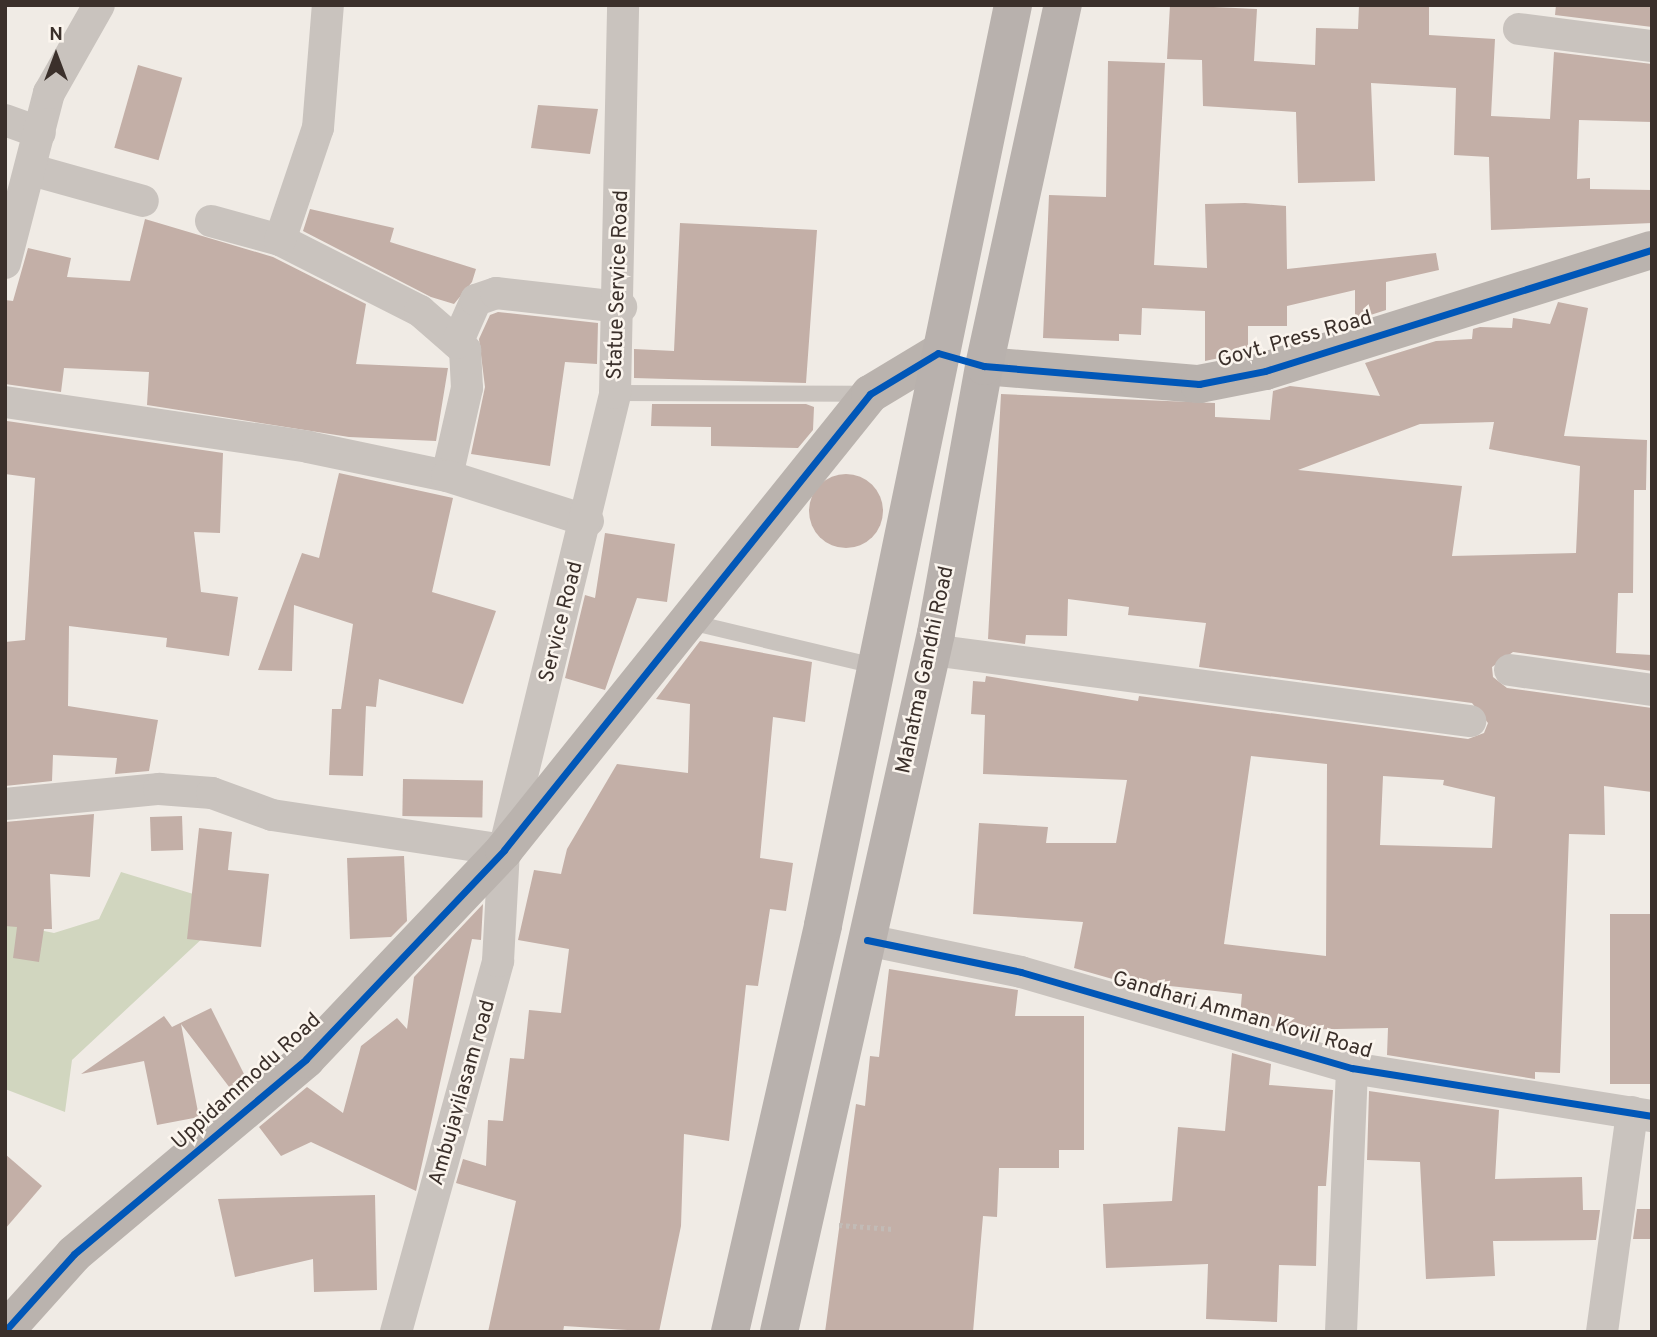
<!DOCTYPE html>
<html>
<head>
<meta charset="utf-8">
<style>
	body { margin:0 }
	#map { position:relative; width:1657px; height:1337px; overflow:hidden; background:#f0ebe5; font-family:Overpass,sans-serif }
	div>[style] { position:absolute }
	.green>* { inset:0; background:#d1d6bf }
	.building>* { inset:0; background:#c3afa7; transform-origin:0 0 }
	.round { border-radius:50% }
	.path>* { height:4.5px; margin-top:-2.25px; transform-origin:0; background:repeating-linear-gradient(90deg,#c2bbb6 0 3.5px,transparent 0 7px) }
	.lane>* { height:16px; margin:-8px; padding:0 8px; transform-origin:8px; border-radius:8px; background:#c9c3be }
	.street>* { height:32px; margin:-16px; padding:0 16px; transform-origin:16px; border-radius:16px; background:#c9c3be }
	.secondary>* { height:38px; margin:-19px; padding:0 19px; transform-origin:19px; border-radius:19px; background:#bab3ae }
	.primary>* { height:38px; margin:-19px; padding:0 19px; transform-origin:19px; border-radius:19px; background:#b8b1ad }
	.cycleway>* { height:7px; margin:-3.5px; padding:0 3.5px; transform-origin:3.5px; border-radius:3.5px; background:#0057b8 }
	span { translate:-50% -50%; white-space:nowrap; text-align:center; line-height:1.15; -webkit-text-stroke:5px #fbf5ee; paint-order:stroke }
	.street-label { font-size:21px; color:#3b302b }
	.frame { position:absolute; inset:0; border:7px solid #3b302b; pointer-events:none }
	.north { position:absolute; left:21px; top:21px; width:70px; height:70px; -webkit-text-stroke:5px #fbf5ee; paint-order:stroke; rotate:0deg; font-size:19px; font-weight:700; line-height:28px; text-align:center; color:#3b302b }
	.north::after { content:''; display:block; margin:auto; width:24px; height:32px; background:#3b302b; clip-path:polygon(50% 0,100% 100%,50% 72%,0 100%) }
</style>
</head>
<body>
<div id="map">
	<div class="green">
		<i style="clip-path:polygon(121px 872px,236px 907px,72px 1060px,65px 1112px,5px 1089px,5px 923px,54px 933px,99px 919px)"></i>
	</div>
	<div class="building">
		<i style="clip-path:polygon(1170px 5px,1257px 9px,1254px 61px,1315px 65px,1316px 28px,1358px 29px,1359px 5px,1429px 5px,1429px 35px,1495px 39px,1491px 116px,1550px 119px,1554px 52px,1652px 64px,1652px 122px,1579px 120px,1577px 179px,1590px 178px,1590px 189px,1652px 190px,1652px 223px,1491px 230px,1489px 157px,1454px 155px,1456px 88px,1371px 83px,1375px 181px,1298px 183px,1296px 112px,1203px 106px,1202px 60px,1167px 59px)"></i>
		<i style="clip-path:polygon(1556px 5px,1652px 5px,1652px 27px,1555px 15px)"></i>
		<i style="clip-path:polygon(1108px 61px,1165px 63px,1154px 265px,1207px 268px,1205px 204px,1245px 203px,1286px 206px,1287px 269px,1436px 253px,1439px 270px,1386px 282px,1386px 310px,1355px 320px,1355px 290px,1287px 306px,1287px 326px,1248px 326px,1248px 352px,1205px 361px,1205px 311px,1142px 308px,1141px 335px,1119px 334px,1119px 341px,1043px 338px,1049px 195px,1106px 197px)"></i>
		<i style="left:138px;top:65px;width:46px;height:86px;rotate:16deg"></i>
		<i style="clip-path:polygon(538px 105px,598px 109px,590px 154px,531px 148px)"></i>
		<i style="clip-path:polygon(310px 209px,394px 228px,390px 242px,476px 269px,472px 282px,454px 304px,431px 297px,303px 231px)"></i>
		<i style="clip-path:polygon(145px 219px,273px 257px,366px 304px,356px 364px,448px 368px,436px 441px,349px 437px,147px 405px,149px 372px,64px 368px,61px 392px,5px 384px,5px 300px,13px 301px,28px 248px,71px 258px,67px 277px,130px 281px)"></i>
		<i style="clip-path:polygon(680px 223px,817px 230px,806px 383px,634px 378px,634px 349px,674px 351px)"></i>
		<i style="clip-path:polygon(evenodd,1558px 302px,1588px 308px,1564px 436px,1647px 440px,1646px 490px,1634px 490px,1633px 593px,1618px 593px,1616px 653px,1652px 655px,1652px 671px,1513px 652px,1492px 667px,1493px 677px,1507px 688px,1652px 708px,1652px 792px,1604px 786px,1605px 835px,1569px 834px,1560px 1073px,1535px 1072px,1535px 1079px,1387px 1055px,1388px 1028px,1285px 1030px,1240px 1016px,1242px 994px,1116px 980px,1074px 968px,1083px 922px,973px 914px,979px 823px,1048px 827px,1046px 843px,1116px 843px,1127px 780px,983px 774px,985px 715px,971px 714px,973px 681px,985px 682px,986px 676px,1138px 701px,1139px 696px,1468px 739px,1484px 733px,1488px 723px,1472px 703px,1199px 667px,1206px 623px,1128px 615px,1129px 607px,1068px 599px,1067px 636px,1026px 635px,1025px 644px,988px 639px,1001px 394px,1215px 403px,1215px 417px,1270px 420px,1273px 391px,1290px 386px,1380px 396px,1365px 363px,1436px 341px,1472px 339px,1473px 329px,1480px 327px,1512px 328px,1513px 318px,1550px 324px,1558px 302px,1494px 422px,1489px 449px,1580px 466px,1576px 553px,1452px 556px,1462px 486px,1298px 470px,1420px 424px,1494px 422px,1558px 302px,1251px 756px,1327px 764px,1326px 956px,1224px 944px,1251px 756px,1558px 302px,1383px 776px,1444px 780px,1443px 785px,1495px 797px,1492px 848px,1380px 845px,1383px 776px)"></i>
		<i style="clip-path:polygon(498px 312px,598px 323px,597px 364px,565px 362px,550px 466px,471px 454px,485px 387px,479px 339px,490px 315px)"></i>
		<i style="clip-path:polygon(652px 404px,806px 404px,814px 407px,813px 430px,798px 448px,711px 446px,711px 427px,651px 426px)"></i>
		<i style="clip-path:polygon(7px 421px,223px 453px,220px 533px,194px 532px,201px 592px,238px 597px,229px 656px,166px 647px,167px 638px,69px 626px,68px 706px,158px 720px,149px 771px,115px 774px,117px 758px,53px 755px,52px 781px,5px 786px,5px 642px,25px 640px,35px 478px,5px 474px)"></i>
		<i style="clip-path:polygon(339px 473px,453px 498px,432px 592px,496px 611px,463px 704px,379px 679px,376px 707px,366px 706px,363px 776px,329px 775px,332px 709px,341px 709px,353px 624px,294px 605px,292px 671px,258px 670px,302px 553px,319px 558px)"></i>
		<i class="round" style="left:809px;top:474px;width:74px;height:74px"></i>
		<i style="clip-path:polygon(605px 533px,675px 544px,667px 602px,637px 598px,605px 690px,565px 678px,585px 595px,595px 598px)"></i>
		<i style="clip-path:polygon(700px 641px,812px 662px,805px 722px,773px 717px,760px 858px,793px 863px,786px 911px,770px 909px,758px 986px,746px 985px,729px 1141px,684px 1134px,681px 1226px,659px 1332px,564px 1326px,563px 1332px,488px 1332px,516px 1201px,456px 1183px,463px 1159px,486px 1166px,488px 1120px,503px 1121px,510px 1058px,524px 1059px,529px 1010px,561px 1013px,569px 949px,518px 940px,534px 870px,561px 874px,567px 849px,617px 764px,688px 773px,690px 704px,656px 699px)"></i>
		<i style="left:403px;top:779px;width:80px;height:37px;rotate:1deg"></i>
		<i style="clip-path:polygon(94px 814px,90px 877px,50px 874px,52px 929px,44px 929px,39px 962px,13px 958px,17px 927px,5px 926px,5px 822px)"></i>
		<i style="left:182px;top:816px;width:34px;height:32px;rotate:88deg"></i>
		<i style="clip-path:polygon(199px 828px,232px 832px,228px 870px,269px 874px,261px 947px,187px 939px)"></i>
		<i style="clip-path:polygon(404px 856px,407px 921px,391px 937px,350px 939px,347px 858px)"></i>
		<i style="clip-path:polygon(483px 904px,481px 940px,472px 939px,416px 1191px,311px 1142px,281px 1156px,259px 1127px,307px 1087px,343px 1113px,361px 1046px,397px 1018px,407px 1029px,414px 977px)"></i>
		<i style="left:1652px;top:914px;width:170px;height:42px;rotate:90deg"></i>
		<i style="clip-path:polygon(889px 969px,1018px 990px,1015px 1016px,1084px 1016px,1084px 1150px,1059px 1150px,1059px 1168px,999px 1168px,997px 1217px,983px 1216px,973px 1332px,825px 1332px,856px 1104px,865px 1106px,870px 1056px,879px 1057px)"></i>
		<i style="clip-path:polygon(211px 1008px,247px 1080px,233px 1092px,181px 1024px,199px 1117px,157px 1125px,144px 1061px,81px 1074px,164px 1016px,172px 1027px)"></i>
		<i style="clip-path:polygon(1232px 1053px,1271px 1064px,1269px 1085px,1333px 1090px,1326px 1186px,1318px 1186px,1316px 1266px,1279px 1265px,1277px 1322px,1206px 1319px,1208px 1264px,1106px 1268px,1103px 1204px,1172px 1201px,1178px 1127px,1225px 1131px)"></i>
		<i style="clip-path:polygon(1369px 1091px,1499px 1110px,1495px 1179px,1582px 1177px,1583px 1210px,1600px 1210px,1596px 1240px,1493px 1241px,1495px 1276px,1426px 1279px,1420px 1162px,1367px 1160px)"></i>
		<i style="clip-path:polygon(5px 1154px,42px 1186px,5px 1229px)"></i>
		<i style="clip-path:polygon(375px 1195px,377px 1290px,314px 1292px,313px 1259px,235px 1277px,218px 1199px)"></i>
		<i style="clip-path:polygon(1637px 1209px,1652px 1209px,1652px 1239px,1633px 1239px)"></i>
	</div>
	<div class="path">
		<i style="left:839px;top:1225px;width:54px;rotate:4.2deg"></i>
	</div>
	<div class="lane">
		<i style="left:615px;top:393px;width:250px;rotate:0.2deg"></i>
		<i style="left:690px;top:622px;width:190px;rotate:13.4deg"></i>
	</div>
	<div class="street">
		<i style="left:1519px;top:29px;width:134px;rotate:7.3deg"></i>
		<i style="left:5px;top:120px;width:37px;rotate:20deg"></i>
		<i style="left:32px;top:170px;width:115px;rotate:15.6deg"></i>
		<i style="left:211px;top:221px;width:72px;rotate:15.4deg"></i>
		<i style="left:280px;top:240px;width:157px;rotate:26.9deg"></i>
		<i style="left:420px;top:311px;width:60px;rotate:40.9deg"></i>
		<i style="left:465px;top:350px;width:38px;rotate:87deg"></i>
		<i style="left:467px;top:388px;width:90px;rotate:102.8deg"></i>
		<i style="left:280px;top:240px;width:118px;rotate:-71.3deg"></i>
		<i style="left:318px;top:128px;width:123px;rotate:-85.4deg"></i>
		<i style="left:5px;top:263px;width:176px;rotate:-75.5deg"></i>
		<i style="left:49px;top:93px;width:101px;rotate:-60.4deg"></i>
		<i style="left:457px;top:343px;width:47px;rotate:-66.2deg"></i>
		<i style="left:476px;top:300px;width:21px;rotate:-19deg"></i>
		<i style="left:496px;top:293px;width:126px;rotate:6.4deg"></i>
		<i style="left:5px;top:402px;width:306px;rotate:8.4deg"></i>
		<i style="left:308px;top:447px;width:142px;rotate:11.8deg"></i>
		<i style="left:447px;top:476px;width:148px;rotate:17.7deg"></i>
		<i style="left:932px;top:650px;width:543px;rotate:7.52deg"></i>
		<i style="left:1510px;top:670px;width:143px;rotate:8deg"></i>
		<i style="left:5px;top:804px;width:155px;rotate:-5.6deg"></i>
		<i style="left:159px;top:789px;width:53px;rotate:4.3deg"></i>
		<i style="left:212px;top:793px;width:64px;rotate:20.1deg"></i>
		<i style="left:272px;top:815px;width:235px;rotate:8.6deg"></i>
		<i style="left:867px;top:940px;width:157px;rotate:11.7deg"></i>
		<i style="left:1021px;top:972px;width:345px;rotate:16.2deg"></i>
		<i style="left:1352px;top:1068px;width:304px;rotate:9.1deg"></i>
		<i style="left:396px;top:1332px;width:385px;rotate:-74.6deg"></i>
		<i style="left:498px;top:961px;width:111px;rotate:-86.9deg"></i>
		<i style="left:504px;top:850px;width:470px;rotate:-76.3deg"></i>
		<i style="left:615px;top:393px;width:388px;rotate:-88.8deg"></i>
		<i style="left:1341px;top:1332px;width:264px;rotate:-87.6deg"></i>
		<i style="left:1602px;top:1332px;width:222px;rotate:-82.2deg"></i>
	</div>
	<div class="secondary">
		<i style="left:984px;top:366px;width:216px;rotate:4.8deg"></i>
		<i style="left:1199px;top:384px;width:67px;rotate:-11.1deg"></i>
		<i style="left:1265px;top:371px;width:405px;rotate:-17.4deg"></i>
		<i style="left:5px;top:1331px;width:103px;rotate:-48.1deg"></i>
		<i style="left:74px;top:1254px;width:303px;rotate:-40deg"></i>
		<i style="left:306px;top:1059px;width:288px;rotate:-46.5deg"></i>
		<i style="left:504px;top:850px;width:585px;rotate:-51.25deg"></i>
		<i style="left:870px;top:394px;width:79px;rotate:-31.1deg"></i>
	</div>
	<div class="primary">
		<i style="left:730px;top:1332px;width:417px;rotate:-77.1deg"></i>
		<i style="left:823px;top:925px;width:939px;rotate:-78.33deg"></i>
		<i style="left:779px;top:1332px;width:716px;rotate:-77.34deg"></i>
		<i style="left:936px;top:633px;width:271px;rotate:-79.8deg"></i>
		<i style="left:984px;top:366px;width:370px;rotate:-77.7deg"></i>
	</div>
	<div class="cycleway">
		<i style="left:867px;top:940px;width:157px;rotate:11.7deg"></i>
		<i style="left:1021px;top:972px;width:345px;rotate:16.2deg"></i>
		<i style="left:1352px;top:1068px;width:304px;rotate:9.1deg"></i>
		<i style="left:5px;top:1331px;width:103px;rotate:-48.1deg"></i>
		<i style="left:74px;top:1254px;width:303px;rotate:-40deg"></i>
		<i style="left:306px;top:1059px;width:288px;rotate:-46.5deg"></i>
		<i style="left:504px;top:850px;width:585px;rotate:-51.25deg"></i>
		<i style="left:870px;top:394px;width:79px;rotate:-31.1deg"></i>
		<i style="left:938px;top:353px;width:48px;rotate:15.8deg"></i>
		<i style="left:984px;top:366px;width:216px;rotate:4.8deg"></i>
		<i style="left:1199px;top:384px;width:67px;rotate:-11.1deg"></i>
		<i style="left:1265px;top:371px;width:405px;rotate:-17.4deg"></i>
	</div>
	<div class="street-label">
		<span style="left:619px;top:285px;rotate:-88deg">Statue Service Road</span>
		<span style="left:1295px;top:340px;rotate:-16deg">Govt. Press Road</span>
		<span style="left:562px;top:622px;rotate:-76deg">Service Road</span>
		<span style="left:926px;top:670px;rotate:-78deg">Mahatma Gandhi Road</span>
		<span style="left:1242px;top:1016px;rotate:16deg">Gandhari Amman Kovil Road</span>
		<span style="left:247px;top:1082px;rotate:-42deg">Uppidammodu Road</span>
		<span style="left:463px;top:1093px;rotate:-74deg">Ambujavilasam road</span>
	</div>
	<div class="frame"></div>
	<div class="north">N</div>
</div>
</body>
</html>
